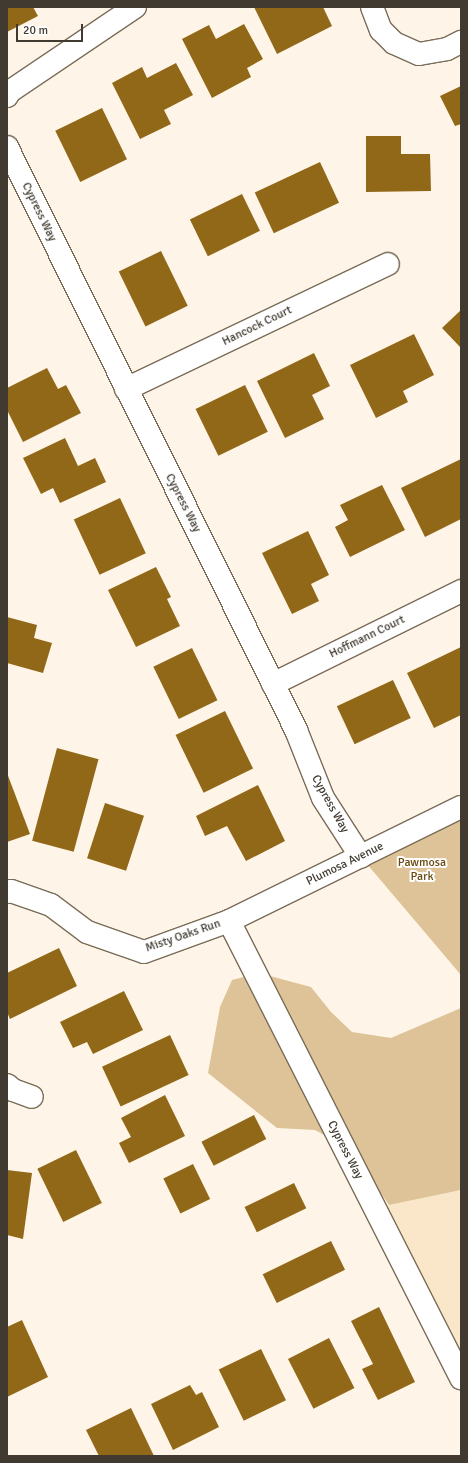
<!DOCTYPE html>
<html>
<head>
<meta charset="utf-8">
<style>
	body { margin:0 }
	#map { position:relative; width:468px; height:1463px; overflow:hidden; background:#fef4e7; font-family:Signika,sans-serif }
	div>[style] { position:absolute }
	.built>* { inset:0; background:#fae7c9 }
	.green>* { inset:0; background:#dec398 }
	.building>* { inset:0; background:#916818; transform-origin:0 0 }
	.roads { filter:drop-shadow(1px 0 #7a6d58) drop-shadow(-1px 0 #7a6d58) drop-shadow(0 1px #7a6d58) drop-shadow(0 -1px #7a6d58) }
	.street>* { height:22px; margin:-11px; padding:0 11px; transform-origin:11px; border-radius:11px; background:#fff }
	span { translate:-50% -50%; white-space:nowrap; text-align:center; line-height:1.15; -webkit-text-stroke:4px #fff; paint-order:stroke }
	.street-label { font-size:12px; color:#403a31 }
	.park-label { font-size:12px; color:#674910 }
	.frame { position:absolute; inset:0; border:8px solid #403a31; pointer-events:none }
	.scale { position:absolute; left:16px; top:24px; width:67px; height:18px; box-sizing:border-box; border:2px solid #403a31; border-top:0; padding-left:5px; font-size:12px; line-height:14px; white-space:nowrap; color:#403a31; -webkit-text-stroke:3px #fff; paint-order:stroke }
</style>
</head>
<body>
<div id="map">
	<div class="built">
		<i style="clip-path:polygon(461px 1190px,461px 1353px,387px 1207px,389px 1205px)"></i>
	</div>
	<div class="green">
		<i style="clip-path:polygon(461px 807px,461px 975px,361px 857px)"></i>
		<i style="clip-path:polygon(270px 976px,311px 987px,331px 1012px,352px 1032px,391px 1038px,461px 1008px,461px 1190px,389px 1205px,378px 1189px)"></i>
		<i style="clip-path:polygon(244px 977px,326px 1136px,315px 1130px,277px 1128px,208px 1073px,220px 1007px,232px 980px)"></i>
	</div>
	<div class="building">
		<i style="clip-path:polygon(7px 7px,33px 7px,38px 16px,7px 32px)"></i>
		<i style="clip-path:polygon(254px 7px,323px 7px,332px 26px,277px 54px)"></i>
		<i style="clip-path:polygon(244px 24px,263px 59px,247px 68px,251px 77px,212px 98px,182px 39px,209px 25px,216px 39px)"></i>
		<i style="clip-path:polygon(176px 63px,193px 95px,164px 110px,171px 124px,140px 139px,112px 83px,142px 67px,147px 78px)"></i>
		<i style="clip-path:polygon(461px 86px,461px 124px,455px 126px,440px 96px)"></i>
		<i style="left:102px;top:108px;width:57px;height:52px;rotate:64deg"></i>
		<i style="clip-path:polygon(366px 136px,401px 136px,401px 154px,430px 154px,431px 191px,366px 192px)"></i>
		<i style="left:320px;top:162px;width:45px;height:72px;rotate:65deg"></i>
		<i style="left:242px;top:194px;width:41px;height:58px;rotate:64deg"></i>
		<i style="left:161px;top:251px;width:61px;height:47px;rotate:64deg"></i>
		<i style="clip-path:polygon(461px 310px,461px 348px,442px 328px)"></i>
		<i style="clip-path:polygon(414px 334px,434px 375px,403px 391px,408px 402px,376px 418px,350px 365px)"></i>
		<i style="clip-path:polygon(314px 353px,330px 386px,312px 395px,324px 419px,285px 438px,257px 381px)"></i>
		<i style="clip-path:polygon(47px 368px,58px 389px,66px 385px,81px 413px,23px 442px,7px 410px,7px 388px)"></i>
		<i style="left:245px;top:385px;width:52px;height:55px;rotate:64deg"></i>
		<i style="clip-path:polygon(65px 438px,78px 466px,95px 458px,106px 482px,60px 503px,53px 488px,41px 494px,23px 458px)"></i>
		<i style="clip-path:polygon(461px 459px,461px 519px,425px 537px,401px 488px)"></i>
		<i style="clip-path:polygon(382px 485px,405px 530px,350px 557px,335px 527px,348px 520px,340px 505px)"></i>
		<i style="left:120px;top:498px;width:61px;height:51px;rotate:65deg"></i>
		<i style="clip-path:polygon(308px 531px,329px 575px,311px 584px,319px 601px,292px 614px,262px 553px)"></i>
		<i style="clip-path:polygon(156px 567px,171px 597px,167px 599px,180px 626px,136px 647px,108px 590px)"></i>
		<i style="clip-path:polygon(7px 617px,37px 625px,34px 638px,52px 643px,43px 673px,7px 663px)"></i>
		<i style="clip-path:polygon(461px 647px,461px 715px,434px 728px,407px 673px)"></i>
		<i style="left:192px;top:648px;width:58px;height:43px;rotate:64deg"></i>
		<i style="left:393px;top:680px;width:42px;height:62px;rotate:65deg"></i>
		<i style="left:225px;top:711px;width:64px;height:55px;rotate:64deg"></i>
		<i style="left:57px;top:748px;width:43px;height:96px;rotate:15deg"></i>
		<i style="clip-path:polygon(7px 773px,30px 834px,7px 842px)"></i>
		<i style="clip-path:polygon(258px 785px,285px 841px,246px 861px,227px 826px,205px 836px,196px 816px)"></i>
		<i style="left:105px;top:803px;width:41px;height:58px;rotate:18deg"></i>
		<i style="clip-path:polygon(59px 948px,77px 986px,10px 1019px,7px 1012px,7px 973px)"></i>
		<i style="clip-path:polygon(124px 991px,143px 1030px,93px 1054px,87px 1042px,73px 1048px,60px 1022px)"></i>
		<i style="left:170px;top:1035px;width:44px;height:75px;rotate:65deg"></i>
		<i style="clip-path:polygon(165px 1095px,185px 1136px,129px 1163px,119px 1143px,131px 1137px,121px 1118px)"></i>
		<i style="left:254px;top:1115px;width:27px;height:59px;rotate:63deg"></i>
		<i style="left:76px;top:1150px;width:59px;height:43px;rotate:64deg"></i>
		<i style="left:193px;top:1164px;width:39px;height:33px;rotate:64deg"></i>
		<i style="clip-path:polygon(7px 1170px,32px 1173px,23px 1239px,7px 1235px)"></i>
		<i style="left:294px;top:1183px;width:28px;height:55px;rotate:64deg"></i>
		<i style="left:331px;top:1241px;width:32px;height:76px;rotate:64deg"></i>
		<i style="clip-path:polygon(379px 1307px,415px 1382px,378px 1400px,362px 1369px,373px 1364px,351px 1321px)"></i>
		<i style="clip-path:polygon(22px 1320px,48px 1377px,7px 1397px,7px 1327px)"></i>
		<i style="left:329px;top:1338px;width:56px;height:46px;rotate:63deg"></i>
		<i style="left:261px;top:1349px;width:57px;height:47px;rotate:64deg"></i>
		<i style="clip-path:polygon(190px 1385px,196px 1395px,202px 1392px,219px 1427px,173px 1450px,151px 1404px)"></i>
		<i style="clip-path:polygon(131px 1408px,154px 1456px,99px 1456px,86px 1430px)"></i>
	</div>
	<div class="roads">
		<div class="street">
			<i style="left:372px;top:7px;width:25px;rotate:69deg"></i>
			<i style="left:381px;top:30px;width:18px;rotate:45deg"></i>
			<i style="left:394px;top:43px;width:27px;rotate:24deg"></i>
			<i style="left:419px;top:54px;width:28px;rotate:-10deg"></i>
			<i style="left:447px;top:49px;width:16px;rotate:-27deg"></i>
			<i style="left:7px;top:96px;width:4px;rotate:-63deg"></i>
			<i style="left:9px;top:92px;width:152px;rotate:-34deg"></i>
			<i style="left:7px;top:147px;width:651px;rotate:63.63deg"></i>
			<i style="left:296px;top:730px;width:73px;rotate:68.3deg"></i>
			<i style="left:323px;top:798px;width:70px;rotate:57.2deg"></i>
			<i style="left:126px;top:389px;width:290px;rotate:-25.5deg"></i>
			<i style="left:273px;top:684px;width:210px;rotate:-26.3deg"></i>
			<i style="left:7px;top:892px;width:4px;rotate:-14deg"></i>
			<i style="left:11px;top:891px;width:42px;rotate:19.3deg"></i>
			<i style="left:51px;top:905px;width:45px;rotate:36.9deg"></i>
			<i style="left:87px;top:932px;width:60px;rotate:19.3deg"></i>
			<i style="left:144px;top:952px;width:90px;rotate:-20deg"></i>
			<i style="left:229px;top:921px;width:258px;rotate:-26.2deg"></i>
			<i style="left:229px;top:921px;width:513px;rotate:63.08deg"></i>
			<i style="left:7px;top:1085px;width:8px;rotate:40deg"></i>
			<i style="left:13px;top:1090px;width:20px;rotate:20deg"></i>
		</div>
	</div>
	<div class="street-label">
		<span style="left:39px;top:212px;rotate:64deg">Cypress Way</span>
		<span style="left:257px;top:326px;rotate:-26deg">Hancock Court</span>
		<span style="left:183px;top:503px;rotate:63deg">Cypress Way</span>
		<span style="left:367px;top:637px;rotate:-26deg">Hoffmann Court</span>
		<span style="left:330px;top:804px;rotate:61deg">Cypress Way</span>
		<span style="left:345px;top:864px;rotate:-26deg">Plumosa Avenue</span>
		<span style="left:183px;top:936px;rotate:-19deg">Misty Oaks Run</span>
		<span style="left:345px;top:1150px;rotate:63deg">Cypress Way</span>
	</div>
	<div class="park-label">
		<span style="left:422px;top:870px">Pawmosa<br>Park</span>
	</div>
	<div class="frame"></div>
	<div class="scale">20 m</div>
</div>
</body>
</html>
